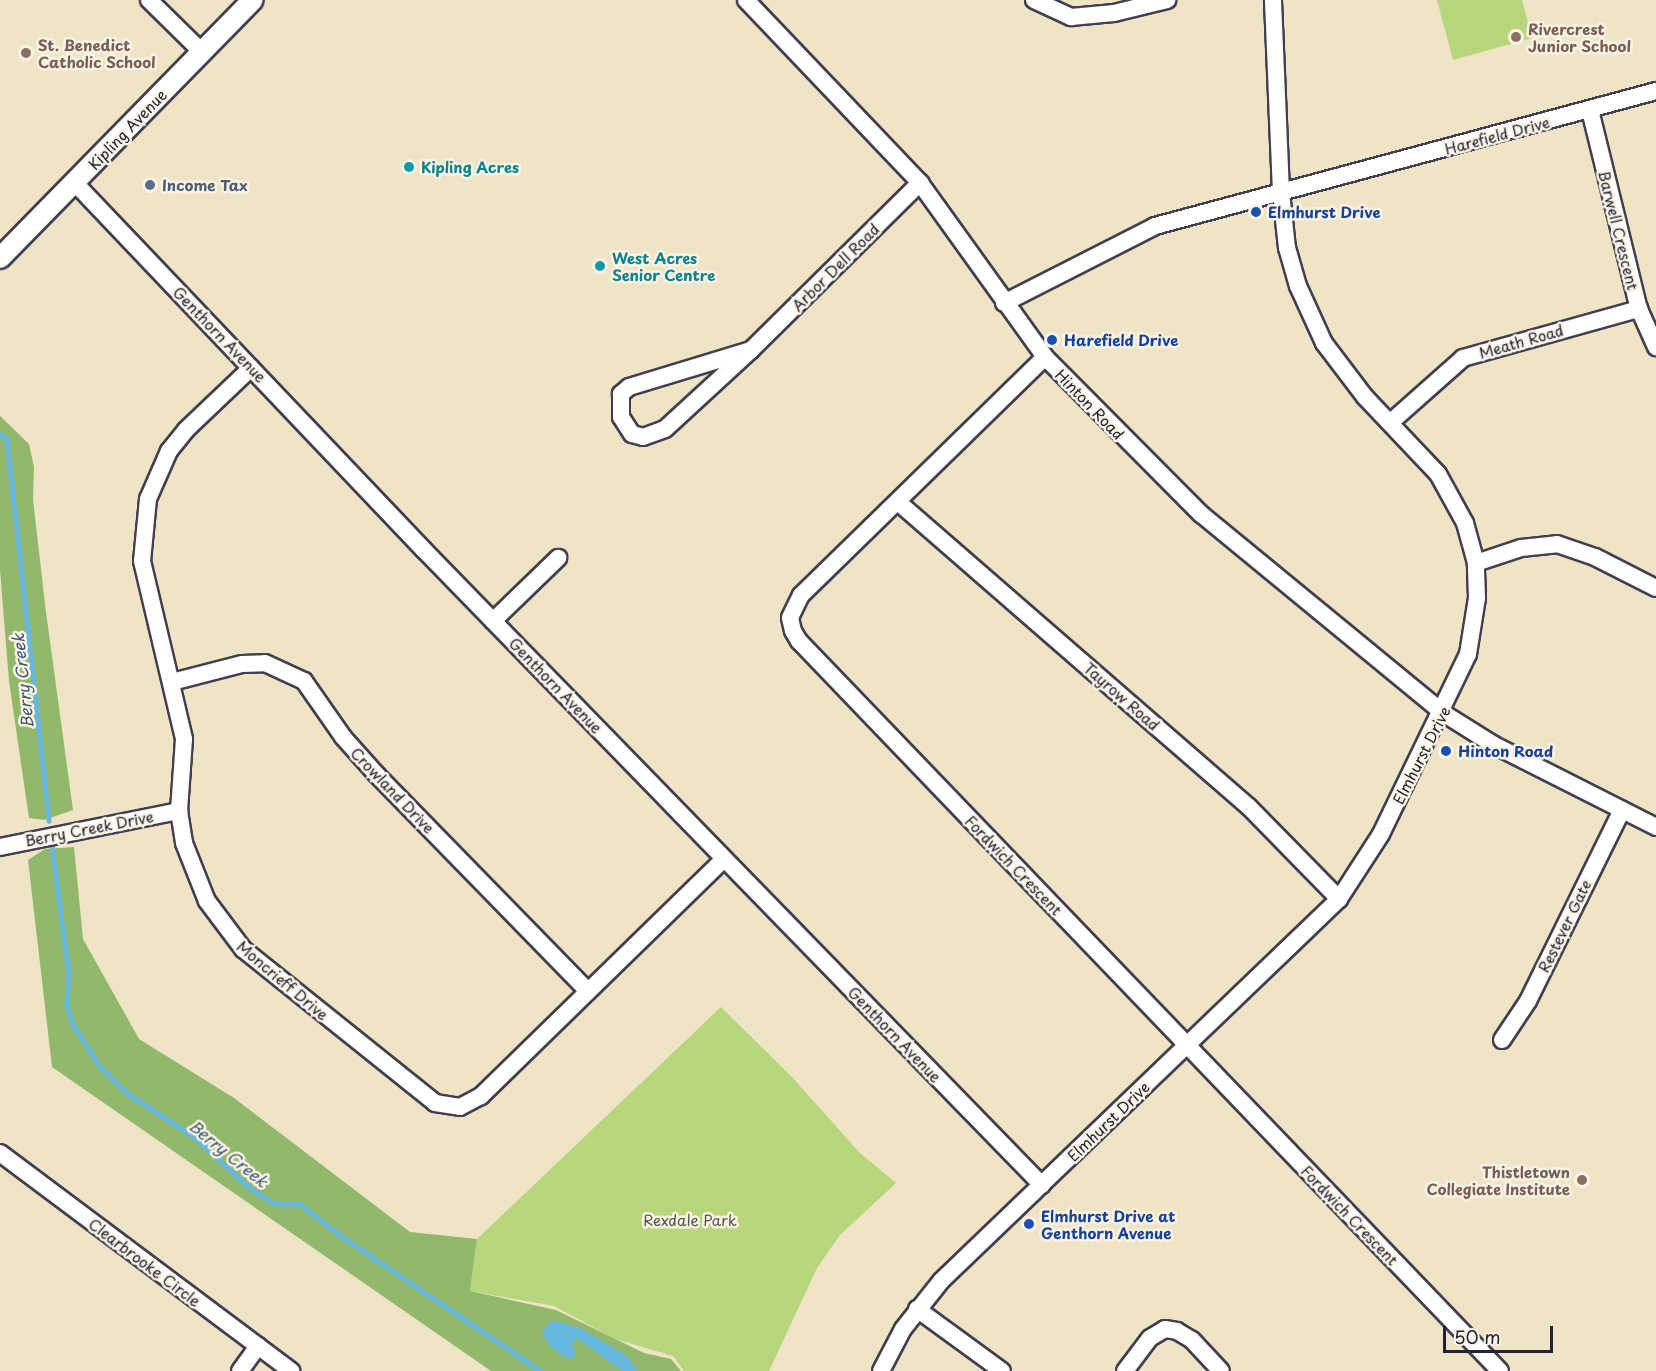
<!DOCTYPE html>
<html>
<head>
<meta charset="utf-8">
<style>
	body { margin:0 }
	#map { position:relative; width:1656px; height:1371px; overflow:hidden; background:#efe4c5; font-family:"Playpen Sans",sans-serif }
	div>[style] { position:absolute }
	.green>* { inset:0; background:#b8d77d }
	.forest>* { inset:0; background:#92b86c }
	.water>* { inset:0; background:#66b8e1 }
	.stream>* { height:4.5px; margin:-2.25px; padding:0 2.25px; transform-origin:2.25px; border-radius:2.25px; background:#66b8e1 }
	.roads { filter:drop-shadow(2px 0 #413f50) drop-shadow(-2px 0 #413f50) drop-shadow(0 2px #413f50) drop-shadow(0 -2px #413f50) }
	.minor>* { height:16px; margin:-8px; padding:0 8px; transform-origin:8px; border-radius:8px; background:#fff }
	.major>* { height:20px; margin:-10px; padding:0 10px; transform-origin:10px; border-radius:10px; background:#fff }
	.dots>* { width:16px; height:16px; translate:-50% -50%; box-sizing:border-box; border:3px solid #fcf5e5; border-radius:50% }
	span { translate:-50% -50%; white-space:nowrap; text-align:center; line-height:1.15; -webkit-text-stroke:5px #fcf5e5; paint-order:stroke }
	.education-label { font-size:15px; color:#785e54; font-weight:700 }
	.left { translate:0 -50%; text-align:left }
	.right { translate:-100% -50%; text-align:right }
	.street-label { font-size:15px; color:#22223b }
	.culture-label { font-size:15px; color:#0d838f; font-weight:700 }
	.service-label { font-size:15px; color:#4e5e75; font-weight:700 }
	.transit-label { font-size:15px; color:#164399; font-weight:700 }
	.park-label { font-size:15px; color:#4f584f }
	.water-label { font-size:16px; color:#3a5675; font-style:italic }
	.scale { position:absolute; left:1443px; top:1326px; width:110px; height:27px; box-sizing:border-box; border:3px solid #22223b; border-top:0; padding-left:8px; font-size:18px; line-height:21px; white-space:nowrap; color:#22223b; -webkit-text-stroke:4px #fcf5e5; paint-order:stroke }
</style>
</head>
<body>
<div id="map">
	<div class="green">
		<i style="clip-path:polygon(1437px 0,1522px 0,1532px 38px,1453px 60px)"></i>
		<i style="clip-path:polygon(721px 1007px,792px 1077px,859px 1152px,896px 1183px,840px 1235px,817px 1268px,769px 1371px,684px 1371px,673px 1356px,615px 1339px,554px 1306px,470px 1291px,477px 1239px)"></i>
	</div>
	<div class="forest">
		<i style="clip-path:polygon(0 416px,29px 444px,34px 467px,33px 500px,46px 612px,73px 810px,44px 820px,29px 818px,9px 681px,0 570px)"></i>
		<i style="clip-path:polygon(74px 847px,83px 939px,139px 1039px,234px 1098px,410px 1232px,477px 1239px,470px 1291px,556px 1310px,644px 1353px,671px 1359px,681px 1371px,491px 1371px,52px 1067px,28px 860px,45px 849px)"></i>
	</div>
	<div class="water">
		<i style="clip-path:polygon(556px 1321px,580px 1328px,626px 1355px,638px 1371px,622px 1371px,577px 1338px,572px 1344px,576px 1355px,571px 1359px,564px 1357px,550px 1346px,542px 1332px,550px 1322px)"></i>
	</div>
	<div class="stream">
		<i style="left:0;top:434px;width:9px;rotate:36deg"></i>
		<i style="left:7px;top:439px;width:384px;rotate:83.7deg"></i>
		<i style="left:52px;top:845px;width:131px;rotate:82.5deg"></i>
		<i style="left:69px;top:975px;width:30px;rotate:94deg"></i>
		<i style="left:67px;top:1005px;width:20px;rotate:72deg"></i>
		<i style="left:73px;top:1024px;width:50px;rotate:57.3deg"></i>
		<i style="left:100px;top:1066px;width:38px;rotate:45deg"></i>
		<i style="left:127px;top:1093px;width:79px;rotate:33.1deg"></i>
		<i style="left:193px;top:1136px;width:77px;rotate:42.4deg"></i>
		<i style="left:250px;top:1188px;width:28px;rotate:32deg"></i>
		<i style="left:274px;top:1203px;width:26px;rotate:2deg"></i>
		<i style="left:300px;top:1204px;width:51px;rotate:37.8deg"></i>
		<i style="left:340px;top:1235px;width:243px;rotate:34.1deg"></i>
	</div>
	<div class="roads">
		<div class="minor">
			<i style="left:149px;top:0;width:74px;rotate:44.5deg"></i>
			<i style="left:746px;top:0;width:253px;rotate:46.4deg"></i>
			<i style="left:920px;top:183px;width:214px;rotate:54.3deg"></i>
			<i style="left:1045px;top:357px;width:221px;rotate:45.2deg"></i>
			<i style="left:1201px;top:514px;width:313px;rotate:39.4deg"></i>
			<i style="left:1443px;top:713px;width:60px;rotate:32.1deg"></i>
			<i style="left:1494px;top:745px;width:182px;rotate:26.8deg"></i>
			<i style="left:1034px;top:0;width:41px;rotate:24.7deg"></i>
			<i style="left:1071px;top:17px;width:43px;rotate:-5.3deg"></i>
			<i style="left:1114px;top:13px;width:55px;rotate:-13.8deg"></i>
			<i style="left:1590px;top:110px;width:205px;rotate:76.2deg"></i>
			<i style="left:1639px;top:309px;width:42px;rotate:65.9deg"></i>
			<i style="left:74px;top:182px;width:508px;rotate:46.44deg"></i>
			<i style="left:424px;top:550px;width:886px;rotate:45.78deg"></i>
			<i style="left:1004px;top:303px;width:169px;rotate:-27deg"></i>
			<i style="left:1155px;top:226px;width:519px;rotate:-15.08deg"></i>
			<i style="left:751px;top:350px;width:127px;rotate:163.1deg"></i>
			<i style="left:629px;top:387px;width:11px;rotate:139deg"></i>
			<i style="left:621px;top:394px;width:23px;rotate:90deg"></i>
			<i style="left:621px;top:417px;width:20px;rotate:57deg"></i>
			<i style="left:632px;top:434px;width:11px;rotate:15deg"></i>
			<i style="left:643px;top:437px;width:23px;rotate:-20deg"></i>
			<i style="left:665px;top:429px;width:117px;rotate:-42.6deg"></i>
			<i style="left:751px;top:350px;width:238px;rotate:-44.7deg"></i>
			<i style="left:1045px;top:357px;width:341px;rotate:135.7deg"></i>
			<i style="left:801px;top:595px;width:25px;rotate:116deg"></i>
			<i style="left:790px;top:618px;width:13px;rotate:77deg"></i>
			<i style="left:793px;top:631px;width:12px;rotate:59deg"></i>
			<i style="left:799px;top:641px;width:1012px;rotate:46.16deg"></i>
			<i style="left:251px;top:368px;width:90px;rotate:136.4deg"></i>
			<i style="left:186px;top:430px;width:27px;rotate:129deg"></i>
			<i style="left:169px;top:451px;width:52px;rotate:113.6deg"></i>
			<i style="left:148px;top:499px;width:62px;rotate:95.5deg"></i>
			<i style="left:142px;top:561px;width:183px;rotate:76.7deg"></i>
			<i style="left:184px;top:739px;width:72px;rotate:94deg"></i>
			<i style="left:179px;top:811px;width:32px;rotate:81deg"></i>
			<i style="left:184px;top:843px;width:62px;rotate:68.4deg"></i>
			<i style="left:207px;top:901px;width:60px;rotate:53.1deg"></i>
			<i style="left:243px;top:949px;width:246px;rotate:38.7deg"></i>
			<i style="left:435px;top:1103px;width:25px;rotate:9deg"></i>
			<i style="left:460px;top:1107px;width:24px;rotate:-28deg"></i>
			<i style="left:481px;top:1096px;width:339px;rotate:-44.3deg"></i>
			<i style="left:1391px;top:422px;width:96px;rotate:-41.6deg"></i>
			<i style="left:1463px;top:358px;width:183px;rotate:-15.6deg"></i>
			<i style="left:898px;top:502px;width:465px;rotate:41deg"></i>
			<i style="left:1249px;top:807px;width:129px;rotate:45.6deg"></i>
			<i style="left:1476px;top:563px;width:47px;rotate:-18.4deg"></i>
			<i style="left:1521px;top:548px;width:36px;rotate:-6deg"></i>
			<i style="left:1557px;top:544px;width:40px;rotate:18.9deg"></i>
			<i style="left:1595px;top:557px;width:68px;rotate:26.9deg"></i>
			<i style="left:493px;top:621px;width:91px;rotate:-44.1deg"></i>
			<i style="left:172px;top:682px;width:72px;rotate:-14.4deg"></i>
			<i style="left:242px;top:664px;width:23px;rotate:-2deg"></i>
			<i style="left:265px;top:663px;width:43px;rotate:24.8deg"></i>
			<i style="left:304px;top:681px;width:68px;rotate:55.1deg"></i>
			<i style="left:343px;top:737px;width:51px;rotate:48.2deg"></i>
			<i style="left:377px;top:775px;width:302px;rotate:45.7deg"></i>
			<i style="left:0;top:847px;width:183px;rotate:-11.4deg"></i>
			<i style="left:1502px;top:1040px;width:47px;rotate:-56.3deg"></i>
			<i style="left:1528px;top:1001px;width:213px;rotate:-63.8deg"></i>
			<i style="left:0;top:1153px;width:364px;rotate:36.8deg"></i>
			<i style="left:917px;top:1309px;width:105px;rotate:36.1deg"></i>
			<i style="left:240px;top:1371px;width:31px;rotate:-54deg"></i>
			<i style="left:881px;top:1371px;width:47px;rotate:-62.4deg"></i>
			<i style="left:903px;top:1329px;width:61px;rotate:-51.6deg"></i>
			<i style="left:941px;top:1281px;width:552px;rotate:-43.82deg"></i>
			<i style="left:1339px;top:899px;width:77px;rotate:-57.1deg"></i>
			<i style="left:1381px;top:834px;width:200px;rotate:-64.2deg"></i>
			<i style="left:1468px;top:654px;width:57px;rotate:-80.9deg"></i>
			<i style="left:1477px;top:598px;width:35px;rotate:-92deg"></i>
			<i style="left:1476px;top:563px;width:41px;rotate:-105.4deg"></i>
			<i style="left:1465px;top:523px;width:56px;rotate:-118.9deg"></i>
			<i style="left:1438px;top:474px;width:106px;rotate:-133.5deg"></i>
			<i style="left:1365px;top:397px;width:68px;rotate:-127.2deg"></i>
			<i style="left:1324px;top:343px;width:63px;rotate:-114.5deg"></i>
			<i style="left:1298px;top:286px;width:40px;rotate:-106deg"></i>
			<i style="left:1287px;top:248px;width:56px;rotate:-96.1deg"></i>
			<i style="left:1281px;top:192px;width:192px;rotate:-92.4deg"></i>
			<i style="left:1125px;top:1371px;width:41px;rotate:-52.9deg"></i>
			<i style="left:1150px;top:1338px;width:17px;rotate:-31deg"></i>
			<i style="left:1165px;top:1329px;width:12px;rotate:9deg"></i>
			<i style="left:1177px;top:1331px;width:17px;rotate:31deg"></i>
			<i style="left:1192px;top:1340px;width:42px;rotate:46.9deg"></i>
		</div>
		<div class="major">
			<i style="left:0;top:258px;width:361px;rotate:-45.6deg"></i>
		</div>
	</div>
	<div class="dots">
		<i style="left:1516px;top:37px;background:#8d6e63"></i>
		<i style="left:26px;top:53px;background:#8d6e63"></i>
		<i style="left:409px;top:167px;background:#0f9aa8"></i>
		<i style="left:150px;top:185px;background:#5c6f8a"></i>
		<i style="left:1256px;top:212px;background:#1a4fb4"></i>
		<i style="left:600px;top:266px;background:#0f9aa8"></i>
		<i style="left:1052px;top:340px;background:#1a4fb4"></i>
		<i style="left:1446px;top:751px;background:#1a4fb4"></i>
		<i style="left:1582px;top:1180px;background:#8d6e63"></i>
		<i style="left:1029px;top:1224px;background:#1a4fb4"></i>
	</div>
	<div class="education-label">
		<span class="left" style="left:1528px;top:37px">Rivercrest<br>Junior School</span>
		<span class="left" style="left:38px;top:53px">St. Benedict<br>Catholic School</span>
		<span class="right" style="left:1570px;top:1180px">Thistletown<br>Collegiate Institute</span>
	</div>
	<div class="street-label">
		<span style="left:127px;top:129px;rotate:-46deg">Kipling Avenue</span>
		<span style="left:1497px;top:135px;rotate:-15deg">Harefield Drive</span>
		<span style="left:1619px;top:230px;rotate:76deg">Barwell Crescent</span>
		<span style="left:835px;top:267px;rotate:-45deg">Arbor Dell Road</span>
		<span style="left:220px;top:334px;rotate:46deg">Genthorn Avenue</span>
		<span style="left:1521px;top:341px;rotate:-16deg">Meath Road</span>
		<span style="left:1090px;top:404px;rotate:46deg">Hinton Road</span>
		<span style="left:556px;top:685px;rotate:46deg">Genthorn Avenue</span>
		<span style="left:1122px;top:696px;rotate:41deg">Tayrow Road</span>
		<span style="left:1421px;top:755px;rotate:-63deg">Elmhurst Drive</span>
		<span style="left:393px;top:790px;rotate:46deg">Crowland Drive</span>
		<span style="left:89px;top:828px;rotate:-11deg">Berry Creek Drive</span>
		<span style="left:1014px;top:865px;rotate:46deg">Fordwich Crescent</span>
		<span style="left:1564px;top:926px;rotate:-64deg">Restever Gate</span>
		<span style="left:283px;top:980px;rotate:40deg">Moncrieff Drive</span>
		<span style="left:895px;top:1034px;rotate:46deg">Genthorn Avenue</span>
		<span style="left:1108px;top:1121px;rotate:-44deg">Elmhurst Drive</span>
		<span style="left:1350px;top:1215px;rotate:46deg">Fordwich Crescent</span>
		<span style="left:145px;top:1262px;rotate:37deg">Clearbrooke Circle</span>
	</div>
	<div class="culture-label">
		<span class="left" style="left:421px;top:167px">Kipling Acres</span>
		<span class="left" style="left:612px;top:266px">West Acres<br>Senior Centre</span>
	</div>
	<div class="service-label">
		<span class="left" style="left:162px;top:185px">Income Tax</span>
	</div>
	<div class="transit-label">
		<span class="left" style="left:1268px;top:212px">Elmhurst Drive</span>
		<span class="left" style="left:1064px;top:340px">Harefield Drive</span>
		<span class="left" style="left:1458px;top:751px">Hinton Road</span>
		<span class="left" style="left:1041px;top:1224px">Elmhurst Drive at<br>Genthorn Avenue</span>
	</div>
	<div class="park-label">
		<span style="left:690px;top:1220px">Rexdale Park</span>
	</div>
	<div class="water-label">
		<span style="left:22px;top:681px;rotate:-96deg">Berry Creek</span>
		<span style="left:229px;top:1153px;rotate:39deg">Berry Creek</span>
	</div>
	<div class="scale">50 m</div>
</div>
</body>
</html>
